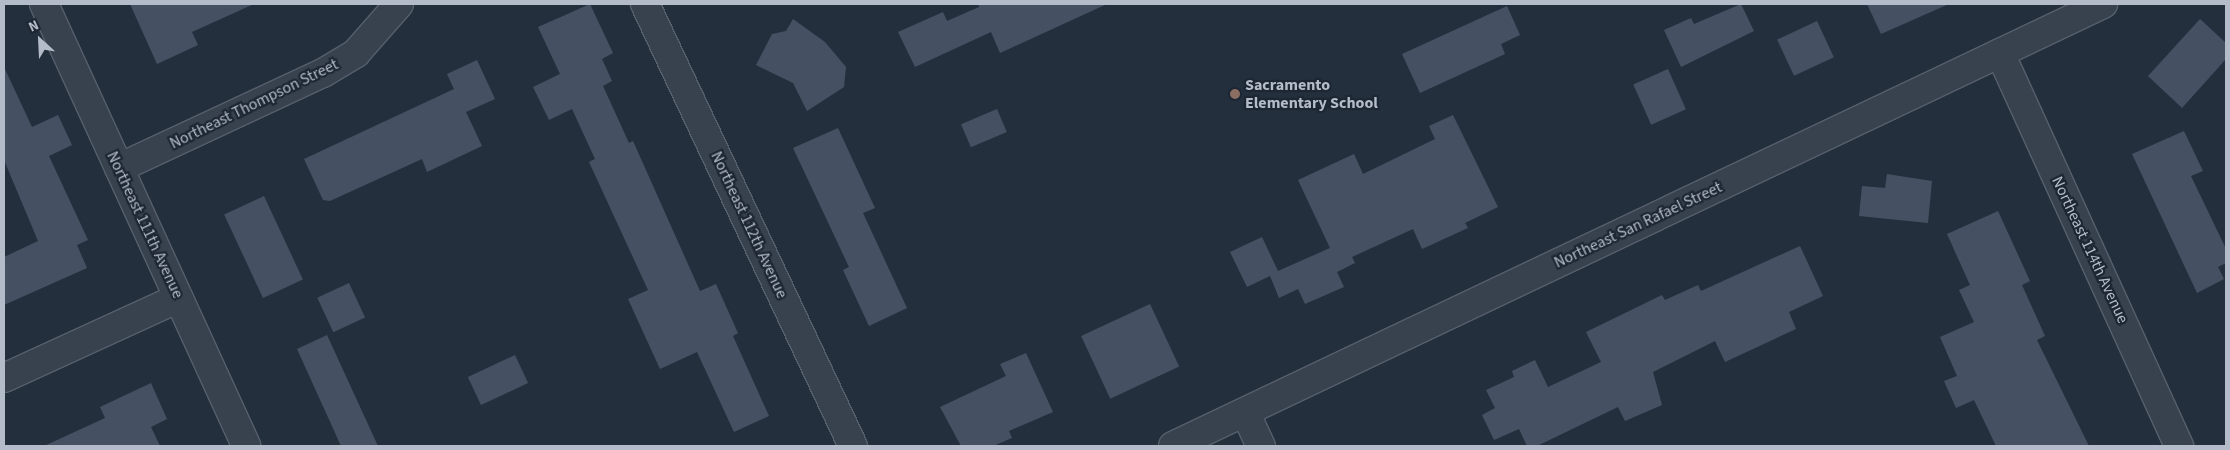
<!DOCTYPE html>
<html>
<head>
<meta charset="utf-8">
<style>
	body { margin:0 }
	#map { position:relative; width:2230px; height:450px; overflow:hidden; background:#242f3e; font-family:"Source Sans 3",sans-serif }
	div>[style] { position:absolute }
	.building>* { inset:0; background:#455162; transform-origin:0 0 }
	.roads { filter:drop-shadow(1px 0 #565f6c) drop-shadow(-1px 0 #565f6c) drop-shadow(0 1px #565f6c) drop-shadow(0 -1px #565f6c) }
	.minor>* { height:28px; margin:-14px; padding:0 14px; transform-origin:14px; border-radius:14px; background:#38414e }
	.tertiary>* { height:28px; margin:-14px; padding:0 14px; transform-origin:14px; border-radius:14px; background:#38414e }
	.dots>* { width:14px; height:14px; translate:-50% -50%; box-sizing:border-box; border:2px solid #1d2633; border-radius:50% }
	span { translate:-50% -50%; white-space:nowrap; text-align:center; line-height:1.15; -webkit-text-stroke:4.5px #1d2633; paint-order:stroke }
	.poi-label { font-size:16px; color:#b4bcc9; font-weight:700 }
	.left { translate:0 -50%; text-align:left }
	.street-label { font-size:16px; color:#b4bcc9 }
	.frame { position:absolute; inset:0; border:5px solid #b4bcc9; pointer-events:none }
	.north { position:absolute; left:15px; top:15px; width:50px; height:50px; -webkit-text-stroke:4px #1d2633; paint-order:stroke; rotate:335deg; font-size:14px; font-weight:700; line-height:20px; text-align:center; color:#b4bcc9 }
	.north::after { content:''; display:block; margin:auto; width:18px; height:22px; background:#b4bcc9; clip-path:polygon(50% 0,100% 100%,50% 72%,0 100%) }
</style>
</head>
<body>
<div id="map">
	<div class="building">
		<i style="clip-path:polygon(130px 4px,254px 4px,192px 32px,198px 45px,157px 64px)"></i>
		<i style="clip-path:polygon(590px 4px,613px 53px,602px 59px,612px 81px,603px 86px,629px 143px,633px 141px,700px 291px,716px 284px,738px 333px,733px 336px,769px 416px,734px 432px,697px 352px,660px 369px,628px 299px,648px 290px,589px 162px,595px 159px,572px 109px,549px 120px,533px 87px,560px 74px,538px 27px)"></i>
		<i style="clip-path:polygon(978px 4px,1107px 4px,1000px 53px,991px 32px,915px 67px,898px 32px,943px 12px,947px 21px,979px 7px)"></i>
		<i style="clip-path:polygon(1741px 4px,1754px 31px,1681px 67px,1664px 30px,1691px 18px,1694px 24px)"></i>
		<i style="clip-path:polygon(1867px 4px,1949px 4px,1881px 34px)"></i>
		<i style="clip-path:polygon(1507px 6px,1520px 35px,1501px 44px,1505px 54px,1420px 93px,1402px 54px)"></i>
		<i style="clip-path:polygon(793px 19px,825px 42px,846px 67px,844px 87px,807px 111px,793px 83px,756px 65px,772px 34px,786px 31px)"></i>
		<i style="clip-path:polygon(2200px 19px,2226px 43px,2226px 59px,2182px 108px,2148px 76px)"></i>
		<i style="left:1817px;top:21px;width:40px;height:44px;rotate:65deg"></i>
		<i style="clip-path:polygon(477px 60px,495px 99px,466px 112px,482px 146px,427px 172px,422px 159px,330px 201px,323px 200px,304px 159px,454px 89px,447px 74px)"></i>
		<i style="clip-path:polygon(4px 67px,32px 127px,58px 115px,72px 145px,49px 156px,88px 240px,77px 245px,87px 268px,4px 305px,4px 257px,38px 241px,4px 160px)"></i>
		<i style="left:1668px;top:69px;width:44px;height:38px;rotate:66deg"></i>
		<i style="left:997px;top:109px;width:25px;height:39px;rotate:67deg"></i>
		<i style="clip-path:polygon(1453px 115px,1498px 207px,1465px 223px,1468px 228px,1422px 249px,1413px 229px,1352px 257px,1355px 263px,1337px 272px,1344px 287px,1305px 304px,1298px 289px,1279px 298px,1270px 276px,1247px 287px,1230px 252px,1262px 237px,1278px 271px,1330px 248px,1298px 180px,1354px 154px,1363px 174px,1435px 139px,1429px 126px)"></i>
		<i style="clip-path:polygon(838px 128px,875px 208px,863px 213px,907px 308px,869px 326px,843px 270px,849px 267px,793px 148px)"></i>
		<i style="clip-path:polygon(2184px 131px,2203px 171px,2191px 176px,2226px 249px,2226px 263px,2218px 267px,2224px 279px,2197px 293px,2132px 154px)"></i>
		<i style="clip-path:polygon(1887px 174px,1932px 181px,1928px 223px,1859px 216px,1862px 186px,1885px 188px)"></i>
		<i style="left:264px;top:196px;width:92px;height:44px;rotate:65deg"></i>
		<i style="clip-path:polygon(1998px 211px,2030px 281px,2022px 285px,2045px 336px,2037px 340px,2089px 446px,1996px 446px,1974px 400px,1956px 408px,1944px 381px,1957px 376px,1940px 337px,1974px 322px,1959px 290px,1970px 285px,1947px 234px)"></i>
		<i style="clip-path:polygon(1800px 246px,1823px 296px,1789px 312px,1796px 329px,1725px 362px,1715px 341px,1653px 372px,1662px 405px,1625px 421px,1618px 407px,1537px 446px,1527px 446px,1519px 429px,1494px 440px,1482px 415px,1495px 408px,1486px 390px,1514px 377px,1512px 371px,1535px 360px,1548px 387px,1601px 362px,1586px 332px,1662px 295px,1665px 300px,1698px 285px,1701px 291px)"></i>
		<i style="left:349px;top:283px;width:38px;height:35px;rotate:65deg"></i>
		<i style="left:1150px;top:304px;width:69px;height:76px;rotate:65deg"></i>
		<i style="clip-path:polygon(327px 335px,378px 446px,341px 446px,297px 349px)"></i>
		<i style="clip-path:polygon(1026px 353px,1053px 412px,1009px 431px,1012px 438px,993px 446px,961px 446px,940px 407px,1006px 376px,1000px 364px)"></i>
		<i style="left:515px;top:355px;width:31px;height:52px;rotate:65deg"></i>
		<i style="clip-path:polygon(151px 383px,167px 419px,151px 427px,160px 446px,44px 446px,105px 418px,100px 407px)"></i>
	</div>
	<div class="roads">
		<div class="minor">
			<i style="left:44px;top:4px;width:486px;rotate:65.4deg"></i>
			<i style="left:645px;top:4px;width:488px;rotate:64.8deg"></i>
			<i style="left:2000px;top:53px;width:432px;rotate:65.5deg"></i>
			<i style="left:119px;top:168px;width:225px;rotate:-25deg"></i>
			<i style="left:323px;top:73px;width:39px;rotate:-31deg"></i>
			<i style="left:356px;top:53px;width:65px;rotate:-48.7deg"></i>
			<i style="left:4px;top:378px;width:192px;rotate:-24.6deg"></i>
			<i style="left:1245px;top:412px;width:38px;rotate:65deg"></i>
		</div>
		<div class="tertiary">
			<i style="left:1173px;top:446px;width:1030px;rotate:-25.42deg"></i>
		</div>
	</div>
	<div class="dots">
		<i style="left:1235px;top:94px;background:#8d6e63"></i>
	</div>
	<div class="poi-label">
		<span class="left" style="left:1245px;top:94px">Sacramento<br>Elementary School</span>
	</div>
	<div class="street-label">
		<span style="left:254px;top:104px;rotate:-26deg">Northeast Thompson Street</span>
		<span style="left:145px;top:225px;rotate:65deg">Northeast 111th Avenue</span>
		<span style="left:749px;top:225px;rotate:65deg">Northeast 112th Avenue</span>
		<span style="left:1638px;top:225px;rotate:-25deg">Northeast San Rafael Street</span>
		<span style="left:2090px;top:250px;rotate:65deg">Northeast 114th Avenue</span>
	</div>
	<div class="frame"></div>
	<div class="north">N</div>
</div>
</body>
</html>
